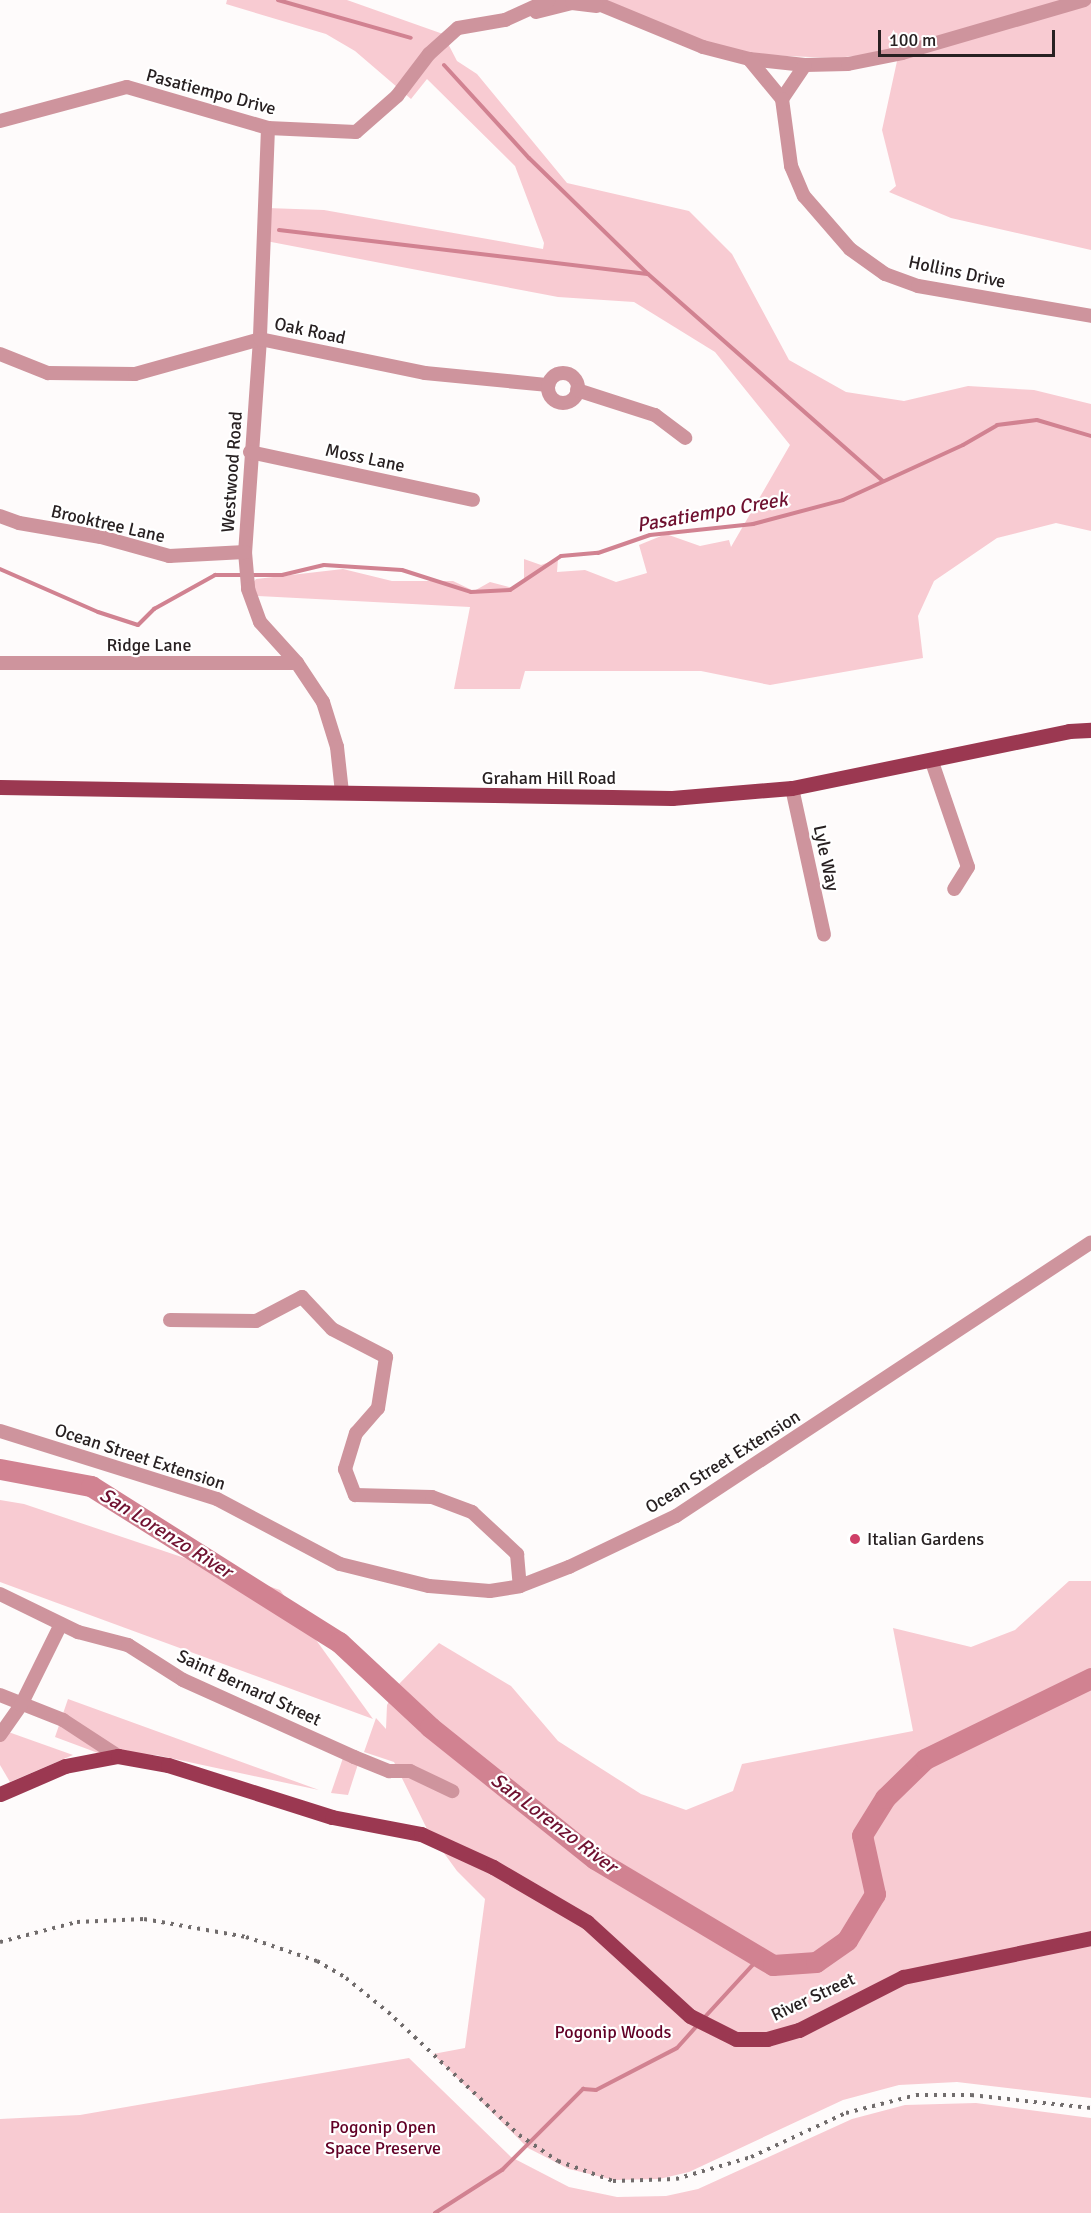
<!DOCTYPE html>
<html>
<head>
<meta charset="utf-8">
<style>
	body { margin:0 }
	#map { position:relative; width:1091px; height:2213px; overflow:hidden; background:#fefbfb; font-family:Signika,sans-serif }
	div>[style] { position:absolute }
	.green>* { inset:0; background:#f8cbd2 }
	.stream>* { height:4px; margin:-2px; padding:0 2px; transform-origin:2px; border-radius:2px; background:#d18291 }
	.river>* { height:21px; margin:-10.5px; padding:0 10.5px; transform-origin:10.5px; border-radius:10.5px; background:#d18291 }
	.minor>* { height:14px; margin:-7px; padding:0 7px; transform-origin:7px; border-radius:7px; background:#ce949d }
	.minor>.ring { margin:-7px; padding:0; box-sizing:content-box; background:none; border:14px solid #ce949d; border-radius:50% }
	.major>* { height:15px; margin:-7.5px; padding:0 7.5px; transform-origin:7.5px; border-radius:7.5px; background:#9b3851 }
	.rail>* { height:4px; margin-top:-2px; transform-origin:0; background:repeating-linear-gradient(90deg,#716c6c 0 3px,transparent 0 9px) }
	.dots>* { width:16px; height:16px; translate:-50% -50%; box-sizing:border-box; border:3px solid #fff; border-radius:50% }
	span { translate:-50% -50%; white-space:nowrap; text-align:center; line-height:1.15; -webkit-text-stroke:4.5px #fff; paint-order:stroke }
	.street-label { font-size:18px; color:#282122 }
	.poi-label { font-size:18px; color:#282122 }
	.left { translate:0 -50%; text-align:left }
	.park-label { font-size:18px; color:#620026 }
	.water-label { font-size:20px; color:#6f1130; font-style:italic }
	.scale { position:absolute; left:878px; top:30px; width:177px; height:27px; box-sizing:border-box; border:3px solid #282122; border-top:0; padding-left:8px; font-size:18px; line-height:21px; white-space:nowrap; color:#282122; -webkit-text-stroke:4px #fff; paint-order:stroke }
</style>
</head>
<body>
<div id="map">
	<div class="green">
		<i style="clip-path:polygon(227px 0,347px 0,443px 34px,457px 61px,477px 74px,567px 183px,689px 211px,732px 254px,789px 360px,846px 392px,904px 401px,968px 386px,1034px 390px,1091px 404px,1091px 531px,1056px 523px,997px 538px,934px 581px,918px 616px,923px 658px,770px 685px,701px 671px,525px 671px,520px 689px,454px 689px,470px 607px,258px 596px,248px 589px,256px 579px,343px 569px,392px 581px,453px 581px,474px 591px,490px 582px,513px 588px,524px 581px,524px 559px,541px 565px,558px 559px,557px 572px,585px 570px,616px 582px,647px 573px,639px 545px,666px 534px,700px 546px,729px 540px,731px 547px,790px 445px,715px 352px,634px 302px,558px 297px,266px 241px,267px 208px,324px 210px,543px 249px,544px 243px,515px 166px,427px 79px,411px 99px,355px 51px,326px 34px,226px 4px)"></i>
		<i style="clip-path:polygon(593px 0,1091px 0,1091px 250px,951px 218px,889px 192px,896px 186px,882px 130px,899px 52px,834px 58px,735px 54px)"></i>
		<i style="clip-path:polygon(0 1500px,24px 1504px,280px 1590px,373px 1719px,0 1582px)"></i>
		<i style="clip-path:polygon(1069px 1581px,1091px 1581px,1091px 2098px,957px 2082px,899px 2085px,843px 2100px,689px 2172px,659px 2179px,614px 2180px,569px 2169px,528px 2148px,433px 2054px,465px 2048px,485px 1899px,457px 1871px,428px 1831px,394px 1762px,364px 1752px,376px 1718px,386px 1729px,387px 1705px,399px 1684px,439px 1643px,511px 1686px,558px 1741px,641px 1794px,686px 1810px,733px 1791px,742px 1764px,913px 1731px,893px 1628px,971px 1647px,1015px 1630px)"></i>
		<i style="clip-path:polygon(68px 1699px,319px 1790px,156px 1755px,98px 1753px,55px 1737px)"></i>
		<i style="clip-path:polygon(0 1729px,73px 1755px,10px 1782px,0 1765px)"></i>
		<i style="clip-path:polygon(344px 1755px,359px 1761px,348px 1795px,331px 1793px)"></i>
		<i style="clip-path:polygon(409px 2058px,511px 2157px,569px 2187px,617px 2197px,666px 2196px,698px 2189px,852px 2119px,905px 2105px,976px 2103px,1091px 2118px,1091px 2213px,0 2213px,0 2119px,80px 2115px)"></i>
	</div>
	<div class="stream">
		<i style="left:278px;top:0;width:138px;rotate:15.9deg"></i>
		<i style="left:444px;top:65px;width:126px;rotate:47.6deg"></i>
		<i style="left:529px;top:158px;width:166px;rotate:44.3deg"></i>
		<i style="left:648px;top:274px;width:313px;rotate:41.4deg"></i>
		<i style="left:279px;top:230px;width:371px;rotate:6.8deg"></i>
		<i style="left:0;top:569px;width:107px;rotate:23.7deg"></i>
		<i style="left:98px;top:612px;width:42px;rotate:18deg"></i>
		<i style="left:138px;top:625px;width:23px;rotate:-45deg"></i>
		<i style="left:154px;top:609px;width:70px;rotate:-29.1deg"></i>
		<i style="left:215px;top:575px;width:67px"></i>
		<i style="left:282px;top:575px;width:43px;rotate:-13.4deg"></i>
		<i style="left:324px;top:565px;width:78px;rotate:3.7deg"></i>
		<i style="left:402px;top:570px;width:72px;rotate:17.7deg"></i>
		<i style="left:471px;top:592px;width:39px;rotate:-3deg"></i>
		<i style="left:510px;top:590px;width:61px;rotate:-33.7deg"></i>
		<i style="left:561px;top:556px;width:37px;rotate:-5deg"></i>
		<i style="left:598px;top:553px;width:55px;rotate:-19.1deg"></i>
		<i style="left:650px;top:535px;width:104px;rotate:-6.1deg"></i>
		<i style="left:753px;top:524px;width:93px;rotate:-14.9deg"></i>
		<i style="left:843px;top:500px;width:132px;rotate:-24.6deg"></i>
		<i style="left:963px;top:445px;width:39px;rotate:-30deg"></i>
		<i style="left:997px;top:425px;width:40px;rotate:-7.1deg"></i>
		<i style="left:1037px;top:420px;width:56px;rotate:16.5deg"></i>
		<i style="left:703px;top:2019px;width:84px;rotate:-47.4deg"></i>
		<i style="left:435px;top:2213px;width:80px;rotate:-32.7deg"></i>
		<i style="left:502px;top:2170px;width:115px;rotate:-45deg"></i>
		<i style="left:583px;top:2089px;width:13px;rotate:4deg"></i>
		<i style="left:596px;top:2090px;width:91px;rotate:-27.4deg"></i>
		<i style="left:677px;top:2048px;width:31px;rotate:-48deg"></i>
	</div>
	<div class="river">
		<i style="left:0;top:1469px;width:93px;rotate:10.6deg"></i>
		<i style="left:91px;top:1486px;width:293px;rotate:32.2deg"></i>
		<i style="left:339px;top:1642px;width:125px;rotate:43deg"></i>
		<i style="left:430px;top:1727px;width:211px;rotate:38.7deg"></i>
		<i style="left:595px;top:1859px;width:207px;rotate:30.8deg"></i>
		<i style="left:773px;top:1965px;width:43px;rotate:-4deg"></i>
		<i style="left:816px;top:1962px;width:38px;rotate:-35deg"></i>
		<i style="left:847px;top:1940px;width:54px;rotate:-58.7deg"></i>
		<i style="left:875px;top:1894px;width:60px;rotate:-102.4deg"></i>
		<i style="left:862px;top:1835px;width:44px;rotate:-58.1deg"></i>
		<i style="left:885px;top:1798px;width:56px;rotate:-44.3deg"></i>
		<i style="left:925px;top:1759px;width:185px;rotate:-26deg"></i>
	</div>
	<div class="minor">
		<i style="left:589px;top:0;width:123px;rotate:22.4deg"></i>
		<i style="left:703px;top:47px;width:48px;rotate:14.6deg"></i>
		<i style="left:749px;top:59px;width:56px;rotate:6.1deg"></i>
		<i style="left:805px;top:65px;width:43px;rotate:-1.3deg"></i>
		<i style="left:848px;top:64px;width:55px;rotate:-11.5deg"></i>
		<i style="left:902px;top:53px;width:190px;rotate:-16.2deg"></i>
		<i style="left:536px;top:12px;width:37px;rotate:-14deg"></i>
		<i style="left:572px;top:3px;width:25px;rotate:7deg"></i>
		<i style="left:749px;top:59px;width:52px;rotate:50.5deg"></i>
		<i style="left:782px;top:99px;width:41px;rotate:-55.9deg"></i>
		<i style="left:782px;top:99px;width:68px;rotate:82.3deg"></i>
		<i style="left:791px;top:166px;width:33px;rotate:67deg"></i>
		<i style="left:804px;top:196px;width:70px;rotate:49deg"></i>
		<i style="left:850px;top:249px;width:43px;rotate:35.5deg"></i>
		<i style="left:885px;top:274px;width:35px;rotate:20deg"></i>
		<i style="left:918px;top:286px;width:176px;rotate:9.8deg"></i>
		<i style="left:0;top:121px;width:131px;rotate:-15deg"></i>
		<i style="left:127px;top:87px;width:147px;rotate:16.2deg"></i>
		<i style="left:268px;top:128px;width:88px;rotate:2.6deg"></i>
		<i style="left:356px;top:132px;width:55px;rotate:-41.3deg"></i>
		<i style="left:397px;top:96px;width:53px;rotate:-52.7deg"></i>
		<i style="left:429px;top:54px;width:39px;rotate:-42deg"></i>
		<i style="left:458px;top:28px;width:48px;rotate:-9.7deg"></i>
		<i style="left:505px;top:20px;width:48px;rotate:-24.4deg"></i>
		<i style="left:268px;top:128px;width:211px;rotate:92.2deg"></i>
		<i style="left:260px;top:339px;width:214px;rotate:94deg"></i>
		<i style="left:245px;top:552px;width:37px;rotate:85deg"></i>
		<i style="left:248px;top:589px;width:35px;rotate:70deg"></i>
		<i style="left:260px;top:622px;width:55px;rotate:47.9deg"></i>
		<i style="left:297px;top:663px;width:47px;rotate:56.3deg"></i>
		<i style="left:323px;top:702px;width:47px;rotate:72.7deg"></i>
		<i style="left:337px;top:747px;width:45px;rotate:83.7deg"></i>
		<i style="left:0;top:354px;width:52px;rotate:21.6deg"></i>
		<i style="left:48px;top:373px;width:87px;rotate:0.7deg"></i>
		<i style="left:135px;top:374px;width:130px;rotate:-15.6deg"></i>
		<i style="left:260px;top:339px;width:168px;rotate:11.6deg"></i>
		<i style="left:425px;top:373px;width:124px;rotate:5.6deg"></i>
		<i class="ring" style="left:548px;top:373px;width:16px;height:16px"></i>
		<i style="left:577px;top:390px;width:82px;rotate:17.8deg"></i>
		<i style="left:655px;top:415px;width:38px;rotate:37deg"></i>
		<i style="left:250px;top:452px;width:228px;rotate:12.1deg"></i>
		<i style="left:0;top:516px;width:20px;rotate:20deg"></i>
		<i style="left:19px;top:523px;width:83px;rotate:9.7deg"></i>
		<i style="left:101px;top:537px;width:71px;rotate:15.6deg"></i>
		<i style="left:169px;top:556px;width:76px;rotate:-3deg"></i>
		<i style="left:0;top:663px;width:297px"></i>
		<i style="left:932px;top:762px;width:111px;rotate:71.1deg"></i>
		<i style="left:968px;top:867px;width:26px;rotate:122deg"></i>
		<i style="left:792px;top:788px;width:150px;rotate:77.7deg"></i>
		<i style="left:170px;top:1320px;width:86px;rotate:0.7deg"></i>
		<i style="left:256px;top:1321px;width:52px;rotate:-27.6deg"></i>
		<i style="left:302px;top:1297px;width:44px;rotate:46.8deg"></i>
		<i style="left:332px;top:1329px;width:61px;rotate:27.4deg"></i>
		<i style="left:386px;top:1357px;width:52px;rotate:98.9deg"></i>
		<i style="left:378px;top:1408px;width:33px;rotate:131deg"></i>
		<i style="left:356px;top:1433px;width:38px;rotate:107deg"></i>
		<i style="left:345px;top:1469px;width:28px;rotate:69deg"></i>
		<i style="left:355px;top:1495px;width:77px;rotate:1.5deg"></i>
		<i style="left:432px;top:1497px;width:43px;rotate:20.6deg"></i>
		<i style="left:472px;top:1512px;width:62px;rotate:43deg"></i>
		<i style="left:517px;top:1554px;width:32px;rotate:85deg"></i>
		<i style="left:0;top:1431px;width:227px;rotate:17.4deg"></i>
		<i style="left:217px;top:1499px;width:139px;rotate:27.9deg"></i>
		<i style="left:340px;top:1564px;width:92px;rotate:13.9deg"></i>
		<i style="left:429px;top:1586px;width:61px;rotate:4.7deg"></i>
		<i style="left:490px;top:1591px;width:30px;rotate:-9deg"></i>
		<i style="left:520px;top:1586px;width:53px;rotate:-21.2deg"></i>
		<i style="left:569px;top:1567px;width:119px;rotate:-25.5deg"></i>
		<i style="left:676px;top:1516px;width:497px;rotate:-33.4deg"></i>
		<i style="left:0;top:1594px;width:87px;rotate:26deg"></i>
		<i style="left:78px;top:1632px;width:52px;rotate:14.6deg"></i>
		<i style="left:128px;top:1645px;width:65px;rotate:32.5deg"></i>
		<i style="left:183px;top:1680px;width:188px;rotate:24.2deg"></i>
		<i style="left:354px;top:1757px;width:38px;rotate:22deg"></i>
		<i style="left:389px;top:1771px;width:21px"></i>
		<i style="left:410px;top:1771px;width:47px;rotate:25.5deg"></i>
		<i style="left:0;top:1695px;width:68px;rotate:21.6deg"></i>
		<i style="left:63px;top:1720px;width:66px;rotate:33.2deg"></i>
		<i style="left:0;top:1735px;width:37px;rotate:-55deg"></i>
		<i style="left:21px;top:1705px;width:90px;rotate:-63.7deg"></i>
	</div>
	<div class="major">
		<i style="left:0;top:787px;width:672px;rotate:0.94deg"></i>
		<i style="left:672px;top:798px;width:120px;rotate:-4.8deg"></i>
		<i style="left:792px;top:788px;width:283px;rotate:-11.6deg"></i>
		<i style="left:1069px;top:731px;width:22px;rotate:-3deg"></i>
		<i style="left:0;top:1794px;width:71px;rotate:-23.3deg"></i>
		<i style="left:65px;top:1766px;width:54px;rotate:-10.7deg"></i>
		<i style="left:118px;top:1756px;width:51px;rotate:10.2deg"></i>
		<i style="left:168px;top:1765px;width:172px;rotate:17.6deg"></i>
		<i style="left:332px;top:1817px;width:91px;rotate:10.8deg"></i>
		<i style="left:421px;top:1834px;width:79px;rotate:24.6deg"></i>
		<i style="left:493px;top:1867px;width:109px;rotate:30.3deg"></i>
		<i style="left:587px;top:1922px;width:139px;rotate:42.4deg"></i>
		<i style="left:690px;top:2016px;width:51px;rotate:26.6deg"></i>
		<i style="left:736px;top:2039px;width:31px"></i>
		<i style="left:767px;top:2039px;width:33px;rotate:-16deg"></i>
		<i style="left:799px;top:2030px;width:117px;rotate:-27deg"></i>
		<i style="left:903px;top:1977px;width:192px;rotate:-11.7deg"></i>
	</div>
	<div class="rail">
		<i style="left:0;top:1942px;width:80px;rotate:-14.6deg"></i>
		<i style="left:77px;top:1922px;width:67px;rotate:-2.6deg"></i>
		<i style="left:144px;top:1919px;width:104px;rotate:10deg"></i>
		<i style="left:246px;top:1937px;width:75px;rotate:18.7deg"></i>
		<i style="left:317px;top:1961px;width:34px;rotate:30deg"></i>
		<i style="left:346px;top:1978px;width:54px;rotate:39deg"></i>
		<i style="left:388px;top:2012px;width:180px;rotate:43.2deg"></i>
		<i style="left:519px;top:2135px;width:47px;rotate:33.7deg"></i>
		<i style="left:558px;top:2161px;width:59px;rotate:20deg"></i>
		<i style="left:613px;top:2181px;width:63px;rotate:-1.8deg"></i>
		<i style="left:676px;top:2179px;width:78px;rotate:-16.3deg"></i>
		<i style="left:751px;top:2157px;width:105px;rotate:-24.9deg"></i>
		<i style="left:846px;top:2113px;width:72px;rotate:-14.4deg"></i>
		<i style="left:916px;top:2095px;width:55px"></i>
		<i style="left:971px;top:2095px;width:121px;rotate:6.2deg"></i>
	</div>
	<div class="dots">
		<i style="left:855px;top:1539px;background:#cf4068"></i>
	</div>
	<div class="street-label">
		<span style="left:211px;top:92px;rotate:15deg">Pasatiempo Drive</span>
		<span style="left:957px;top:272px;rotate:12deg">Hollins Drive</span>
		<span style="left:310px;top:331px;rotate:12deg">Oak Road</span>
		<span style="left:365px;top:458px;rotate:12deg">Moss Lane</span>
		<span style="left:232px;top:472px;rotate:-86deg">Westwood Road</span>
		<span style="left:108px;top:524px;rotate:13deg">Brooktree Lane</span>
		<span style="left:149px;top:645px">Ridge Lane</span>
		<span style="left:549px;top:778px">Graham Hill Road</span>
		<span style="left:826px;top:858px;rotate:78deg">Lyle Way</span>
		<span style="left:140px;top:1457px;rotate:18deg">Ocean Street Extension</span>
		<span style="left:723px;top:1462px;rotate:-32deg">Ocean Street Extension</span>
		<span style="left:249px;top:1688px;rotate:25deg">Saint Bernard Street</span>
		<span style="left:813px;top:1997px;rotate:-25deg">River Street</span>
	</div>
	<div class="poi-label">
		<span class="left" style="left:867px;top:1539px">Italian Gardens</span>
	</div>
	<div class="park-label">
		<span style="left:613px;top:2032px">Pogonip Woods</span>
		<span style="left:383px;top:2138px">Pogonip Open<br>Space Preserve</span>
	</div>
	<div class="water-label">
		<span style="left:712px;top:512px;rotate:-10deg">Pasatiempo Creek</span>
		<span style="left:166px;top:1533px;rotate:32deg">San Lorenzo River</span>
		<span style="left:554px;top:1823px;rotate:37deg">San Lorenzo River</span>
	</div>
	<div class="scale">100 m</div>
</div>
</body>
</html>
